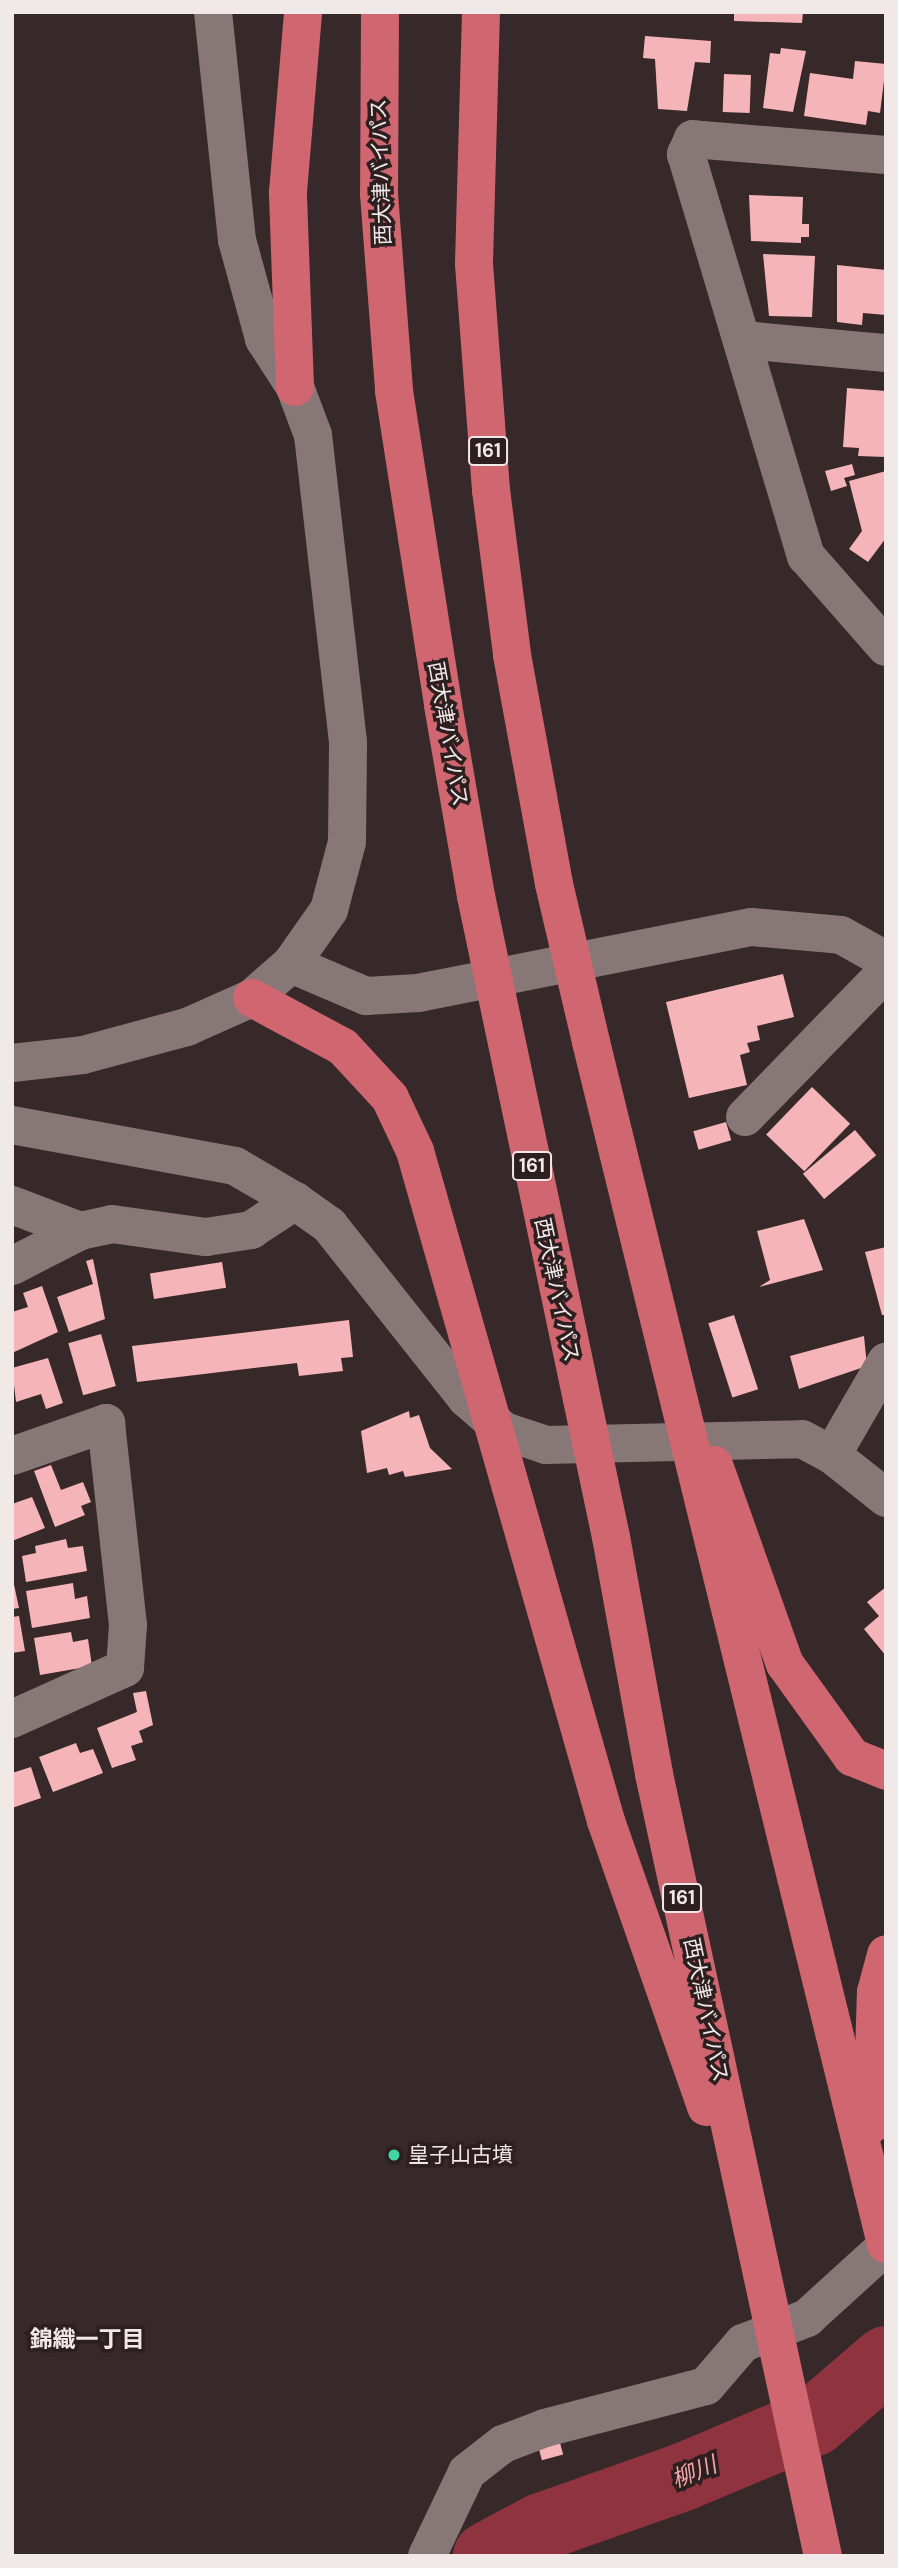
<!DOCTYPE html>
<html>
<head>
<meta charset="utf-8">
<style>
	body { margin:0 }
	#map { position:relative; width:898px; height:2568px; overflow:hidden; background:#372829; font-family:"DM Sans","Noto Sans JP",sans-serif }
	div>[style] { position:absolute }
	.river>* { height:68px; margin:-34px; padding:0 34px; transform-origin:34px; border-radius:34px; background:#8f333f }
	.building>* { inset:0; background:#f5b5b8; transform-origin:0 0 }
	.minor>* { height:38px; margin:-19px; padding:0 19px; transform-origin:19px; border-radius:19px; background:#877 }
	.tertiary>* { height:38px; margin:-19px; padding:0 19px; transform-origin:19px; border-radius:19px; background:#877 }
	.trunk>* { height:38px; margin:-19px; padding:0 19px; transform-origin:19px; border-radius:19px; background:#cf6670 }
	.dots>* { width:19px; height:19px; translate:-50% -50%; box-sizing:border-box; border:4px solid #2d1f1f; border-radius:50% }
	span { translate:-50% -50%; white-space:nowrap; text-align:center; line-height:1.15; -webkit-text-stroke:7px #2d1f1f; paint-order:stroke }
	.shield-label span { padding:2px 5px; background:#2d1f1f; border:2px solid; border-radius:5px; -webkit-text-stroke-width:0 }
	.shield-label { font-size:19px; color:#f1e8e8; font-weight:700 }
	.street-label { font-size:21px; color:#f1e8e8 }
	.poi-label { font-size:21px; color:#f1e8e8 }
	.left { translate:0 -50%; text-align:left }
	.neighbourhood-label { font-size:23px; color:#f1e8e8; font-weight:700 }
	.water-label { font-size:23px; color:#f4a6aa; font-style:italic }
	.frame { position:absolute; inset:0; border:14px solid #f1e8e8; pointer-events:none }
</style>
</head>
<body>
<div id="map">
	<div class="river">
		<i style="left:487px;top:2556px;width:61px;rotate:-28.2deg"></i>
		<i style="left:541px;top:2527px;width:151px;rotate:-19.4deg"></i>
		<i style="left:683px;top:2477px;width:142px;rotate:-22.8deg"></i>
		<i style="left:814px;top:2422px;width:95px;rotate:-40.7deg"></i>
	</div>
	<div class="building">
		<i style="clip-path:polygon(734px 12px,803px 12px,802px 23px,734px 21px)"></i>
		<i style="clip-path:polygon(645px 36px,711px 41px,710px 63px,695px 62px,687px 111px,658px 109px,655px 59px,643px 58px)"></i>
		<i style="clip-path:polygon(781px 48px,806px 51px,793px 112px,763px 108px,770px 53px,780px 54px)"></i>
		<i style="clip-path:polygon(855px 61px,886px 64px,880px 113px,868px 111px,866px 125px,804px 116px,810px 73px,853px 79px)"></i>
		<i style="left:724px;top:74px;width:27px;height:38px;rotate:2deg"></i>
		<i style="clip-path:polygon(749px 195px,803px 197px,802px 224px,809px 224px,809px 237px,801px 237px,801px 243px,751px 241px)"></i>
		<i style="clip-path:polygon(763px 254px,815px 256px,812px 317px,769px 316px)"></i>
		<i style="clip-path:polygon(837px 265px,886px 270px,886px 315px,863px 313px,862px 325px,837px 322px)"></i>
		<i style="clip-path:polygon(847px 388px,886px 391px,886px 457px,858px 456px,859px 448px,843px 447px)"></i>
		<i style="clip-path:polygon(852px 464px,855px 475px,844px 478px,847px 486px,831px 491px,825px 471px)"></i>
		<i style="clip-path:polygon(886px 471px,886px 538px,868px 562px,849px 549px,862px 531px,849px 481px)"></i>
		<i style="clip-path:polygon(783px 974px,794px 1017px,757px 1026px,760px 1040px,747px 1043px,750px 1052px,740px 1055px,747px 1085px,689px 1098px,666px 1002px)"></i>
		<i style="left:812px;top:1087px;width:53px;height:66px;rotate:44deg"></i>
		<i style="left:726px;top:1122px;width:19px;height:34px;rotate:74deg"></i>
		<i style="left:855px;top:1130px;width:33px;height:68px;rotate:50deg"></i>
		<i style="clip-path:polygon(804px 1219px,823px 1270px,759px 1287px,770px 1280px,757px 1231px)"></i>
		<i style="clip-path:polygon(886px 1247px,886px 1315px,882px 1315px,865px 1252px)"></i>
		<i style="clip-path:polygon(93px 1259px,105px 1319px,69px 1332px,57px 1297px,93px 1284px,86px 1261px)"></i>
		<i style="left:222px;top:1262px;width:26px;height:73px;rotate:81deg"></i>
		<i style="clip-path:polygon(42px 1286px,58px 1332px,12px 1353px,12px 1312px,28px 1307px,23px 1293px)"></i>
		<i style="left:734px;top:1315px;width:78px;height:27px;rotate:72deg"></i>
		<i style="clip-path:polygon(349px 1320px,353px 1357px,341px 1358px,343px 1371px,299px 1376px,297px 1363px,137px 1382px,132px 1346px)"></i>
		<i style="left:101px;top:1334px;width:54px;height:34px;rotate:74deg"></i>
		<i style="clip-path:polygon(864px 1336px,867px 1366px,799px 1389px,790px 1356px)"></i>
		<i style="clip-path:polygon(48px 1358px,63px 1403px,46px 1409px,41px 1394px,16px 1402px,12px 1368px)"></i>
		<i style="clip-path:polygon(409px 1411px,410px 1418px,419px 1415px,430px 1448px,452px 1469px,405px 1477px,403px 1471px,389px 1475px,387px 1468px,367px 1473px,361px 1431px)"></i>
		<i style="clip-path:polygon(51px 1465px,61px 1490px,83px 1482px,91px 1502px,81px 1506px,85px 1515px,55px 1527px,34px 1471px)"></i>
		<i style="clip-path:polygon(32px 1497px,45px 1528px,12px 1541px,12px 1504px)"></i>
		<i style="clip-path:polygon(66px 1539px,68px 1548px,83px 1546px,87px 1571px,26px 1582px,22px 1556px,36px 1553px,35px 1546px)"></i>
		<i style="clip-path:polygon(12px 1575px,19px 1608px,12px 1609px)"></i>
		<i style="clip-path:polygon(73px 1583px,75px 1599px,87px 1596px,90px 1618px,32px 1628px,26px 1591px)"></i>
		<i style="clip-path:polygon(886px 1587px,886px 1656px,864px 1629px,879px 1616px,867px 1602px)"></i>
		<i style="clip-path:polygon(19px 1616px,25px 1651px,12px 1653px,12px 1617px)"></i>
		<i style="clip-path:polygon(71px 1632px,73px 1642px,88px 1639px,92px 1666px,40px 1675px,34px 1638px)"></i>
		<i style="clip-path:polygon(146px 1691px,153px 1725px,139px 1731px,143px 1742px,131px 1746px,136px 1760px,112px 1768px,97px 1728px,137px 1712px,133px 1693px)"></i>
		<i style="clip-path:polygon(76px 1743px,80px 1753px,93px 1749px,103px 1773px,53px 1792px,39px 1757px)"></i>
		<i style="clip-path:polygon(31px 1767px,41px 1798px,12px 1808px,12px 1773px)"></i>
		<i style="left:559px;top:2439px;width:16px;height:22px;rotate:75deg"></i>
	</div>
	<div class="minor">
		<i style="left:213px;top:12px;width:229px;rotate:84deg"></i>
		<i style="left:237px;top:240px;width:103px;rotate:74.7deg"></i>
		<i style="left:264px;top:339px;width:57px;rotate:57.1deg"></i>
		<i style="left:886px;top:155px;width:194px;rotate:-175.3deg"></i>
		<i style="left:693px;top:139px;width:17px;rotate:115deg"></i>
		<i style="left:686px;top:154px;width:420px;rotate:73.4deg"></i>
		<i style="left:806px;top:556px;width:121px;rotate:48.7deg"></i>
		<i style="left:743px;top:340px;width:144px;rotate:5.2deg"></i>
		<i style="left:291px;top:964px;width:82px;rotate:23.1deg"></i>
		<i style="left:366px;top:996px;width:52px;rotate:-3.3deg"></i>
		<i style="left:418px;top:993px;width:340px;rotate:-11.2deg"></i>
		<i style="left:752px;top:927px;width:89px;rotate:5.1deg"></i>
		<i style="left:841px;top:935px;width:51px;rotate:29.1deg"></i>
		<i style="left:745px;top:1117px;width:202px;rotate:-45.8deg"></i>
		<i style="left:12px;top:1205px;width:73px;rotate:20.9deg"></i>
		<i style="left:12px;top:1266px;width:76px;rotate:-27.2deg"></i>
		<i style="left:80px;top:1231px;width:33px;rotate:-12deg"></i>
		<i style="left:112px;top:1224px;width:95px;rotate:7.9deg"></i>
		<i style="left:206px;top:1237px;width:46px;rotate:-8.8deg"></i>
		<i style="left:251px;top:1230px;width:53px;rotate:-33.4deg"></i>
		<i style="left:832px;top:1455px;width:108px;rotate:-59.9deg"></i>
		<i style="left:12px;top:1456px;width:100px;rotate:-19.3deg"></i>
		<i style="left:106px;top:1423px;width:203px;rotate:83.8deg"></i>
		<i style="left:128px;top:1625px;width:43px;rotate:94deg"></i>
		<i style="left:125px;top:1668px;width:124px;rotate:155.7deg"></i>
		<i style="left:427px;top:2556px;width:93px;rotate:-64.5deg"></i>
		<i style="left:467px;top:2472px;width:46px;rotate:-37.9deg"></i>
		<i style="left:503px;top:2444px;width:45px;rotate:-20.9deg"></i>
		<i style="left:545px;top:2428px;width:166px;rotate:-14.6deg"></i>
		<i style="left:706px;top:2386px;width:57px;rotate:-49.3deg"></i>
		<i style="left:743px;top:2343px;width:69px;rotate:-21.3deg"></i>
		<i style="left:807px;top:2318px;width:107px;rotate:-42.3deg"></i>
	</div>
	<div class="tertiary">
		<i style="left:12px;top:1063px;width:71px;rotate:-6.4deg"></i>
		<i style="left:83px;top:1055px;width:108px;rotate:-15.1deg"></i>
		<i style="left:187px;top:1027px;width:71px;rotate:-24deg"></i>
		<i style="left:252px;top:998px;width:52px;rotate:-41.1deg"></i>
		<i style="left:291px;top:964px;width:66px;rotate:-54.9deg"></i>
		<i style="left:329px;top:910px;width:70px;rotate:-75.2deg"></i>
		<i style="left:347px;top:842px;width:100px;rotate:-89.4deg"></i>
		<i style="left:348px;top:742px;width:309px;rotate:-96.5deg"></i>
		<i style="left:313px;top:435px;width:51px;rotate:-110.6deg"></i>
		<i style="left:12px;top:1125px;width:227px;rotate:10.4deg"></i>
		<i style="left:235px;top:1166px;width:69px;rotate:30.3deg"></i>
		<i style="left:295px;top:1201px;width:42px;rotate:35.2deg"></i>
		<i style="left:329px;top:1225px;width:222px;rotate:51.6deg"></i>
		<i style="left:467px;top:1399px;width:49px;rotate:40.9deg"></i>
		<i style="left:504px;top:1431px;width:44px;rotate:18.4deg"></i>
		<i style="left:546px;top:1445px;width:256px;rotate:-1.3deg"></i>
		<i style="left:802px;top:1439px;width:34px;rotate:28deg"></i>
		<i style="left:832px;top:1455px;width:69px;rotate:38.5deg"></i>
	</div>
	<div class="trunk">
		<i style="left:380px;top:12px;width:182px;rotate:90.3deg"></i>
		<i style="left:379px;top:194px;width:198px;rotate:85.6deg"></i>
		<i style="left:394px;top:391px;width:318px;rotate:81.1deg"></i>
		<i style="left:443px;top:705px;width:194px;rotate:80.2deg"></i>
		<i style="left:476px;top:896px;width:655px;rotate:78.11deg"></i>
		<i style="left:611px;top:1537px;width:241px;rotate:79.7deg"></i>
		<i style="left:654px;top:1774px;width:800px;rotate:77.81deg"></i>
		<i style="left:481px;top:12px;width:252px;rotate:91.6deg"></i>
		<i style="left:474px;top:264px;width:227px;rotate:85.7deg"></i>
		<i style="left:491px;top:490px;width:166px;rotate:82.7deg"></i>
		<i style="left:512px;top:655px;width:233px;rotate:79.6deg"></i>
		<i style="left:554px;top:884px;width:162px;rotate:76.8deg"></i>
		<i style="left:591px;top:1042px;width:1238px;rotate:76.21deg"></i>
		<i style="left:295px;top:387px;width:195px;rotate:-92.1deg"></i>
		<i style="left:288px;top:192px;width:181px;rotate:-85.2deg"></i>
		<i style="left:252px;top:998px;width:103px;rotate:28.3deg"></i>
		<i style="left:343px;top:1047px;width:69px;rotate:47.3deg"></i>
		<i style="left:390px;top:1098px;width:59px;rotate:64.7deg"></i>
		<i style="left:415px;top:1151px;width:697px;rotate:74.09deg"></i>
		<i style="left:606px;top:1821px;width:303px;rotate:70.7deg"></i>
		<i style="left:714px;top:1465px;width:211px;rotate:70.4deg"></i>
		<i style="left:785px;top:1664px;width:115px;rotate:54.2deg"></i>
		<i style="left:852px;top:1757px;width:37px;rotate:22deg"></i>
		<i style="left:872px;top:2124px;width:132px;rotate:-88.3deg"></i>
		<i style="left:876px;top:1992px;width:39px;rotate:-75deg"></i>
	</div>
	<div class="dots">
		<i style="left:394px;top:2155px;background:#3fd4a2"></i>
	</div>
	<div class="shield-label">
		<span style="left:488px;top:451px">161</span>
		<span style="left:532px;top:1166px">161</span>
		<span style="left:682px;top:1898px">161</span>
	</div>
	<div class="street-label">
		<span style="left:381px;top:172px;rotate:-92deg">西大津バイパス</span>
		<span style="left:448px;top:734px;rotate:80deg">西大津バイパス</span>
		<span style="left:557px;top:1290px;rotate:78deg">西大津バイパス</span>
		<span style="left:706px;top:2010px;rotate:78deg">西大津バイパス</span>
	</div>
	<div class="poi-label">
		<span class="left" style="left:408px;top:2155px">皇子山古墳</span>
	</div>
	<div class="neighbourhood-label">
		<span style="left:87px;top:2339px">錦織一丁目</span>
	</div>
	<div class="water-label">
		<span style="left:694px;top:2472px;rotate:-22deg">柳川</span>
	</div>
	<div class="frame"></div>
</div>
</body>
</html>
